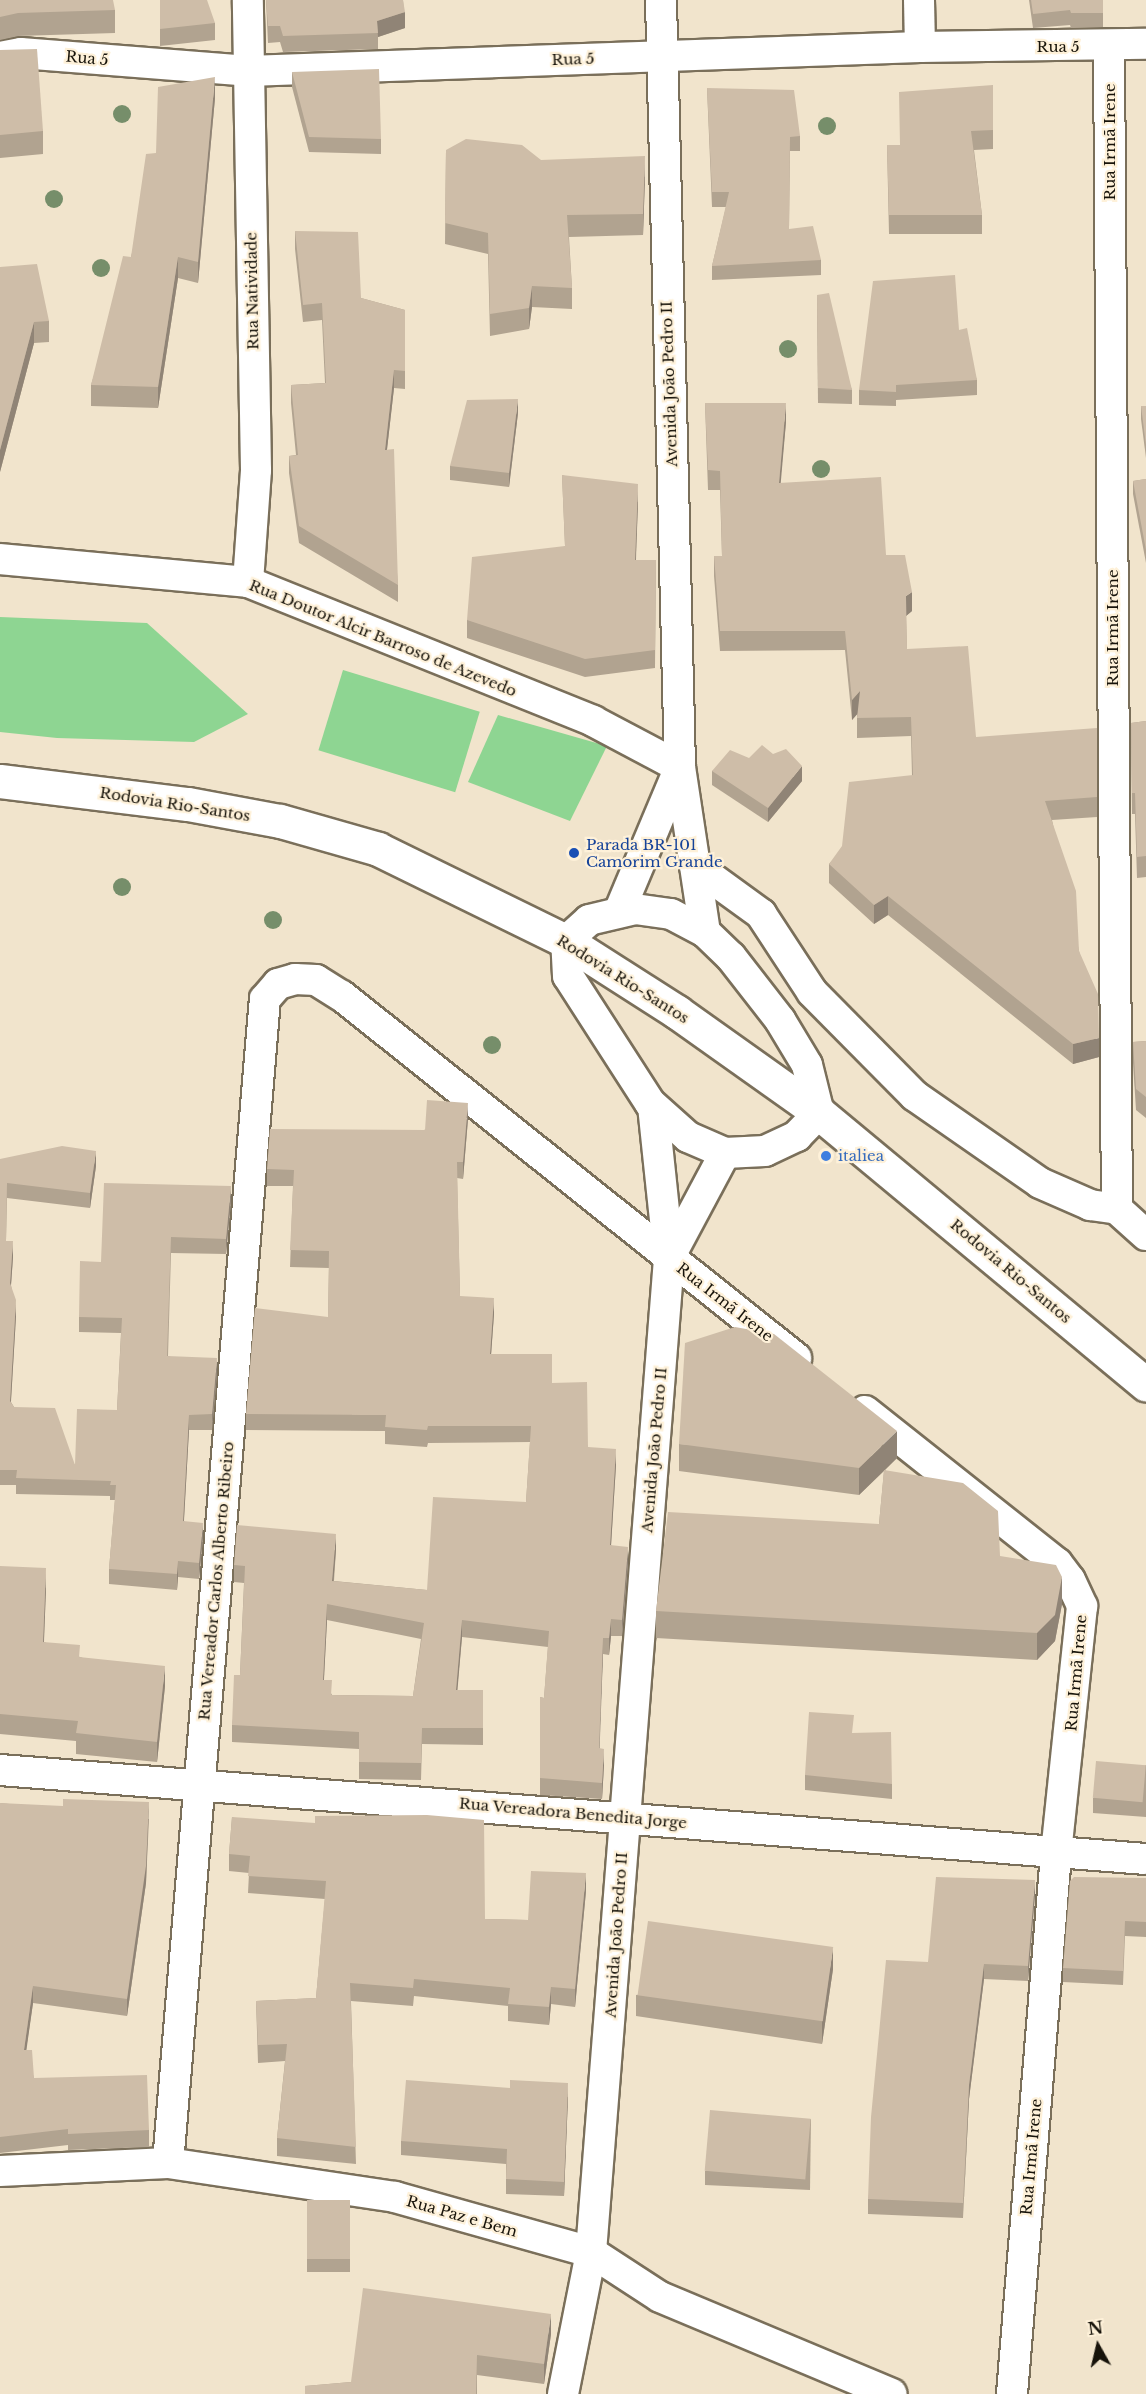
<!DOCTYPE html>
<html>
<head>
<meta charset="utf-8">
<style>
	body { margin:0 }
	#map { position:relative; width:1146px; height:2394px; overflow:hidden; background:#f1e4cc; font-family:"Libre Baskerville",serif }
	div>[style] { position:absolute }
	.green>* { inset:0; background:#8ed592; transform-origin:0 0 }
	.roads { filter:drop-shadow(2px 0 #7a6f5a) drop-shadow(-2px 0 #7a6f5a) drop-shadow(0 2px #7a6f5a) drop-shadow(0 -2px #7a6f5a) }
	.minor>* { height:30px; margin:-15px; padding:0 15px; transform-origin:15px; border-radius:15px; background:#fff }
	.trunk>* { height:33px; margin:-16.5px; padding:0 16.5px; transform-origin:16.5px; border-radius:16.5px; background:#fff }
	.trees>* { width:18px; height:18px; margin:-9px; border-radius:50%; background:#768e6a }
	.wall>* { inset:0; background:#b1a390; transform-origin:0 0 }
	.shaded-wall>* { inset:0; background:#908476 }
	.building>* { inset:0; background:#cebda8; transform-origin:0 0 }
	.dots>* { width:16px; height:16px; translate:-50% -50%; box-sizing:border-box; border:3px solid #fef1d9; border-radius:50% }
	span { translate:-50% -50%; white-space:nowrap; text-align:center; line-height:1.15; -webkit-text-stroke:4.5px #fef1d9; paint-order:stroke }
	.street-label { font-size:15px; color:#17130a }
	.transit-label { font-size:15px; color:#164399 }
	.left { translate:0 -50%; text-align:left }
	.shop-label { font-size:15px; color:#366cbe }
	.north { position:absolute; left:1068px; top:2316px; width:60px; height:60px; -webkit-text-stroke:4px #fef1d9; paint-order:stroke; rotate:352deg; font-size:16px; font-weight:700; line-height:24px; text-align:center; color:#17130a }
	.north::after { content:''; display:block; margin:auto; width:21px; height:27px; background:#17130a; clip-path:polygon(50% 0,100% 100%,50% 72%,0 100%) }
</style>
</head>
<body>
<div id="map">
	<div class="green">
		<i style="clip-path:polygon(0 617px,147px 623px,248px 714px,194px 742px,57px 738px,0 732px)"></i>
		<i style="left:343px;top:670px;width:143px;height:84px;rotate:17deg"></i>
		<i style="clip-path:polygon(498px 715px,607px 746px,570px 821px,468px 782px)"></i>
	</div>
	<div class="roads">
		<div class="minor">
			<i style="left:661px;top:0;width:767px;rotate:88.58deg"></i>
			<i style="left:680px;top:767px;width:167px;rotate:81.4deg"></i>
			<i style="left:919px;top:0;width:47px;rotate:88.8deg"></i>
			<i style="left:1109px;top:47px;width:1162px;rotate:89.61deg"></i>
			<i style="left:0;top:57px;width:21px;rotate:-11deg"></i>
			<i style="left:21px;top:53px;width:228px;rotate:4.5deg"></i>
			<i style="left:248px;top:71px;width:672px;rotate:-2.05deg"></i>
			<i style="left:920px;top:47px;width:226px;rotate:-0.8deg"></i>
			<i style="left:0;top:559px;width:249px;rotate:5.3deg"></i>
			<i style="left:248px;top:582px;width:372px;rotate:21.9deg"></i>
			<i style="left:593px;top:721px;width:98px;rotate:27.9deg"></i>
			<i style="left:248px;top:582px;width:112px;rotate:-85.9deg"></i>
			<i style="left:256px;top:470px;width:470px;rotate:-91deg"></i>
			<i style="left:695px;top:866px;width:82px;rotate:36deg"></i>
			<i style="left:761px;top:914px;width:93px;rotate:56.8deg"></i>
			<i style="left:812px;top:992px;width:146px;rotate:45.3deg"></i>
			<i style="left:915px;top:1096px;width:152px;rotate:34.8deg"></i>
			<i style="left:1040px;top:1183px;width:55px;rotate:23.7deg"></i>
			<i style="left:1090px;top:1205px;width:27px;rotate:8deg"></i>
			<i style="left:1117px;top:1209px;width:39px;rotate:42deg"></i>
			<i style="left:635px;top:909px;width:36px;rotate:8deg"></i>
			<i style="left:671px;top:914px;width:38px;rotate:28deg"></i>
			<i style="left:705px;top:932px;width:36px;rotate:44deg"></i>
			<i style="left:731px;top:957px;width:80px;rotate:52.1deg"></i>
			<i style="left:780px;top:1020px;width:52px;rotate:59deg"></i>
			<i style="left:807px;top:1065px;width:49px;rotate:76deg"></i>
			<i style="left:819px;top:1113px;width:32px;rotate:134deg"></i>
			<i style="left:797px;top:1136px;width:35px;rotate:155deg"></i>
			<i style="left:765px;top:1151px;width:40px;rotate:177.1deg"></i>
			<i style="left:725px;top:1153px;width:40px;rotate:-156.6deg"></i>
			<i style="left:688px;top:1137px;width:51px;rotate:-138.2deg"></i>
			<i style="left:650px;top:1103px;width:151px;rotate:-122.8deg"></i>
			<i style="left:568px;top:976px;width:35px;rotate:-93deg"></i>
			<i style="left:566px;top:941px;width:31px;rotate:-42deg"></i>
			<i style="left:589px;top:920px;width:47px;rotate:-13.4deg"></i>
			<i style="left:619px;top:912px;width:157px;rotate:-67.2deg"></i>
			<i style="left:669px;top:1258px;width:119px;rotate:-61.9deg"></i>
			<i style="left:865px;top:1411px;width:245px;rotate:38.4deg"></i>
			<i style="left:1057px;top:1563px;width:21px;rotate:53deg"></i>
			<i style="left:1070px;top:1580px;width:29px;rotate:65deg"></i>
			<i style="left:1082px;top:1606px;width:249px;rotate:96deg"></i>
			<i style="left:1056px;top:1854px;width:542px;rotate:94.66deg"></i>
			<i style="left:0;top:1770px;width:1149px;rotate:4.44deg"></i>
			<i style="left:168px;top:2163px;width:1168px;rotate:-85.24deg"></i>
			<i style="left:265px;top:999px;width:20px;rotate:-49deg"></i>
			<i style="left:278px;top:984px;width:18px;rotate:-16deg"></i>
			<i style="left:295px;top:979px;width:21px;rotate:3deg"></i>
			<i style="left:316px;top:980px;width:31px;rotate:32deg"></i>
			<i style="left:342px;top:996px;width:581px;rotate:38.57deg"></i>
			<i style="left:0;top:2171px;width:168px;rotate:-2.7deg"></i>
			<i style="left:168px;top:2163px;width:230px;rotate:8.5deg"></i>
			<i style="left:395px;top:2197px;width:204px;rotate:15.7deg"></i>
			<i style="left:591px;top:2252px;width:82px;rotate:33.1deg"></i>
			<i style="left:660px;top:2297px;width:251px;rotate:22.7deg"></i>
			<i style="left:563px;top:2394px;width:145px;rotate:-78.8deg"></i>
			<i style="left:591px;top:2252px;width:997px;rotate:-85.51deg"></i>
			<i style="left:669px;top:1258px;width:152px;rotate:-96deg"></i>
		</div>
		<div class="trunk">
			<i style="left:0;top:781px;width:189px;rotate:7deg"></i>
			<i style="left:188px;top:804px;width:94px;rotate:10.5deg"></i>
			<i style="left:280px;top:821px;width:102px;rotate:15.9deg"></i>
			<i style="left:378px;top:849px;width:209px;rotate:26.1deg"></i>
			<i style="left:566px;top:941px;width:132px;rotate:32.6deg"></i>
			<i style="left:677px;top:1012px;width:174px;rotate:35.4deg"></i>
			<i style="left:819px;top:1113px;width:425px;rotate:39.7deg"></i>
		</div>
	</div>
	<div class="trees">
		<i style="left:122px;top:114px"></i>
		<i style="left:827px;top:126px"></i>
		<i style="left:54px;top:199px"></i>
		<i style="left:101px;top:268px"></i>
		<i style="left:788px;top:349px"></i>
		<i style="left:821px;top:469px"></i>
		<i style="left:122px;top:887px"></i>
		<i style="left:273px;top:920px"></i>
		<i style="left:492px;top:1045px"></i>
	</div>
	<div class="wall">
		<i style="clip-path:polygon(0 0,115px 10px,115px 33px,18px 36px,0 40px)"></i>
		<i style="clip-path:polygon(160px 0,215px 23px,215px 40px,160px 46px)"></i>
		<i style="clip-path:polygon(266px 0,403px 0,405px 28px,378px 37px,378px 49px,283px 52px,280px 42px,268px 43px)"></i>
		<i style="clip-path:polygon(1029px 0,1103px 0,1103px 27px,1071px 28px,1070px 25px,1033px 28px)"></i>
		<i style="clip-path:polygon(0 50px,43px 131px,43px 154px,0 158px)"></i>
		<i style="clip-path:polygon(292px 72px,381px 139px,381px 154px,309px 152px,292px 87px)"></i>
		<i style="clip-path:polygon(993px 85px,993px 149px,974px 150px,982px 215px,982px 234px,889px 234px,887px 145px,900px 145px)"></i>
		<i style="clip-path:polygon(707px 88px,800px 136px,800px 151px,790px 151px,789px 229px,821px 260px,821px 275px,712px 280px,712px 266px,726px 207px,712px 207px)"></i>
		<i style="clip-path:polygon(215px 98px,198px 283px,178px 278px,158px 408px,91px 406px,91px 385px,131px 257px,156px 153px)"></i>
		<i style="clip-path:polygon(446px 150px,541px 160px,645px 177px,643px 235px,569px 237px,572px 288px,572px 309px,532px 307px,529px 329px,490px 336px,488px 254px,445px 244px)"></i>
		<i style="clip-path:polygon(295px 231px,361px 298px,405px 310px,405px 389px,394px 388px,387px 449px,398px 585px,398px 602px,299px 543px,289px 473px,289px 456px,296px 455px,291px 403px,291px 385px,325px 383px,322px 320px,303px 322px,295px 249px)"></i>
		<i style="clip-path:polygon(0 267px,49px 321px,49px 342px,34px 343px,0 472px)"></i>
		<i style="clip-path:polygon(817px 295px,852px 390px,852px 404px,818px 403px)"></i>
		<i style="clip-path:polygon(959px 330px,977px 380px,977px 395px,896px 400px,896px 406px,859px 405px,859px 390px)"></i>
		<i style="clip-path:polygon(705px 403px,786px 422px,780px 483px,886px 555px,912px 611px,906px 616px,907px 649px,976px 737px,1097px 797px,1097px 817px,1052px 820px,1079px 951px,1099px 1057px,1073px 1064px,888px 915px,874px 924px,829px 883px,829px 864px,912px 776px,911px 736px,857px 738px,857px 714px,852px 720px,845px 650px,720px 651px,714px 576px,714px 556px,722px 556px,720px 490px,708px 490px)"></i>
		<i style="clip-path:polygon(1141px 406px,1146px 406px,1146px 458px,1141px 419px)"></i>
		<i style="clip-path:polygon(518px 413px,509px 487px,450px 480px,450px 466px)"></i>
		<i style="clip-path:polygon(562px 475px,638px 502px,636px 560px,656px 560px,655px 668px,585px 677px,467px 638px,467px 620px,565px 546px)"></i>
		<i style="clip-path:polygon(1146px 479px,1146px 563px,1133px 494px,1133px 481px)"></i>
		<i style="clip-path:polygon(1146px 721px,1146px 877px,1137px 878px,1135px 814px,1132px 814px,1131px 723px)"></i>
		<i style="clip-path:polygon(749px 758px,802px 781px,768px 822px,712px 785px,712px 771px)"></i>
		<i style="clip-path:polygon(1146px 1041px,1146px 1118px,1136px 1110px,1133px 1063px,1133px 1042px)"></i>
		<i style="clip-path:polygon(evenodd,468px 1119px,463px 1179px,457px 1178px,460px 1296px,494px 1314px,491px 1354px,552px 1383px,588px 1447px,616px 1465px,611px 1545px,628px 1563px,622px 1636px,611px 1636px,609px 1655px,603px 1654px,599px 1748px,604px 1765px,602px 1799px,540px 1795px,540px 1697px,544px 1698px,548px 1647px,462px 1637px,457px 1690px,483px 1690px,483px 1745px,422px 1744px,421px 1780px,359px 1779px,359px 1749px,232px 1742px,232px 1725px,240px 1675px,244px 1583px,234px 1582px,234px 1565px,336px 1550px,334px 1581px,427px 1590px,526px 1502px,530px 1442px,428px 1443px,427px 1447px,385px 1444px,385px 1431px,246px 1430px,246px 1414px,328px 1317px,329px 1268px,290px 1267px,293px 1186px,267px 1186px,267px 1169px,468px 1119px,327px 1620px,421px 1639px,413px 1696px,332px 1695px,324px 1680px,327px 1620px)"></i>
		<i style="clip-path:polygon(0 1159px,96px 1166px,90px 1208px,7px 1198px,6px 1241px,13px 1257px,11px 1285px,16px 1316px,11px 1402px,14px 1407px,75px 1465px,117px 1410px,121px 1333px,79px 1332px,79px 1317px,101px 1262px,231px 1202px,226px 1254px,171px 1253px,168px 1356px,217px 1373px,212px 1430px,189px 1430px,184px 1521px,203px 1538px,199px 1579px,178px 1577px,177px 1590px,109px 1584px,109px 1569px,115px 1500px,110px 1500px,110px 1496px,16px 1494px,16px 1485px,0 1485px)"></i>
		<i style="clip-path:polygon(679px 1444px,897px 1458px,885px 1470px,1062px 1604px,1055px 1641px,1037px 1660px,656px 1638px,656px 1611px,879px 1524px,884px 1471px,859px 1495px,679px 1471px)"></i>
		<i style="clip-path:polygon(0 1566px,46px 1588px,44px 1642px,80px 1657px,165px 1686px,157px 1762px,76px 1754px,76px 1741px,0 1734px)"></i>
		<i style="clip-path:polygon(853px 1733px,892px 1784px,892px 1799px,805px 1790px,805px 1775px)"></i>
		<i style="clip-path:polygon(1146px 1765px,1146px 1817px,1093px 1813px,1093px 1798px)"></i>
		<i style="clip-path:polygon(0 1803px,149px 1819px,146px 1883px,127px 2016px,33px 2003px,26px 2050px,34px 2078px,149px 2130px,149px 2147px,68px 2150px,68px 2145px,0 2153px)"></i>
		<i style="clip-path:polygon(232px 1817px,485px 1919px,528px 1920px,586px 1891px,575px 2007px,551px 2004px,549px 2025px,508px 2021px,508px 2006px,414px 1996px,413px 2006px,351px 2001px,356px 2164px,277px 2156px,277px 2138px,285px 2061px,258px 2063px,256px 2001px,316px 1998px,325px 1899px,248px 1893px,249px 1873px,229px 1871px,229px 1854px)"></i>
		<i style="clip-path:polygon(1146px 1878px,1146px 1937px,1125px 1936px,1123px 1985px,1063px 1982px,1063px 1968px)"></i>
		<i style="clip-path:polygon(1035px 1895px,1028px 1981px,984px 1979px,969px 2099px,963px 2218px,868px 2214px,868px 2199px,928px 1962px)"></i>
		<i style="clip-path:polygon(833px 1969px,822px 2044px,636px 2016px,636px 1995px)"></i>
		<i style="clip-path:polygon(568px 2097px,564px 2196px,506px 2194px,506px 2164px,401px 2155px,401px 2141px)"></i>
		<i style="clip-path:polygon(811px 2119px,810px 2190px,705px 2185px,705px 2171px)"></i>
		<i style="left:307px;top:2200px;width:43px;height:72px"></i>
		<i style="clip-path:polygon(551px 2334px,544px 2384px,477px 2375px,477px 2394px,305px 2394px,305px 2386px,351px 2382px)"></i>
	</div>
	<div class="shaded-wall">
		<i style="clip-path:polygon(405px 12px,405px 28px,378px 37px,377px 21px)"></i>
		<i style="clip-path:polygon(215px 77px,215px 98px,198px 283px,198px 262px)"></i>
		<i style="clip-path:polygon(645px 156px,645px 177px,643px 235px,643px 214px)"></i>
		<i style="clip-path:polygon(178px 257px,178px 278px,158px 408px,158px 387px)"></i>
		<i style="clip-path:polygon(532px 286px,532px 307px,529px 329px,529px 308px)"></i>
		<i style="clip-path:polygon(34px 322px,34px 343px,0 472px,0 450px)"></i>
		<i style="clip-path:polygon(394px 370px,394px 388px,385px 467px,385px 450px)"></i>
		<i style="clip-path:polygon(518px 399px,518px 413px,509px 487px,509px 473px)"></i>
		<i style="clip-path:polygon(786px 403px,786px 422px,779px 503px,779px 483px)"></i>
		<i style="clip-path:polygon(638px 484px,638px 502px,635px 578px,635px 560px)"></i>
		<i style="clip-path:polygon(912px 592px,912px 611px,906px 616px,906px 596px)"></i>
		<i style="clip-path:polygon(860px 691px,860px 711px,852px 720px,852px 700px)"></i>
		<i style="clip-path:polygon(802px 766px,802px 781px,768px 822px,768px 808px)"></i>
		<i style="clip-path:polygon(888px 896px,888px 915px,874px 924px,874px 905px)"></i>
		<i style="clip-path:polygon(1099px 1038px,1099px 1057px,1073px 1064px,1073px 1044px)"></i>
		<i style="clip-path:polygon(468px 1103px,468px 1119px,463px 1179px,463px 1162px)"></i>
		<i style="clip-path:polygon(96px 1151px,96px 1166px,90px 1208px,90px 1193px)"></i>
		<i style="clip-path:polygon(231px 1186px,231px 1202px,226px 1254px,226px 1239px)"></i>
		<i style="clip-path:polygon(13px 1241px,13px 1257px,10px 1299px,10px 1283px)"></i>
		<i style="clip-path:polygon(494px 1298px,494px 1314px,490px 1370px,490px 1354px)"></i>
		<i style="clip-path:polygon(16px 1300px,16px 1316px,10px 1416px,10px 1401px)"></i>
		<i style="clip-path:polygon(217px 1358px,217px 1373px,212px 1430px,212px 1414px)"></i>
		<i style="clip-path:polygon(189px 1415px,189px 1430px,183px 1536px,183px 1521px)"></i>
		<i style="clip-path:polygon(897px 1431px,897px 1458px,859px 1495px,859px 1468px)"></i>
		<i style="clip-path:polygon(616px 1449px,616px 1465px,610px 1562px,610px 1545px)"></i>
		<i style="clip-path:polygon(203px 1523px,203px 1538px,199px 1579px,199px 1563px)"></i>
		<i style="clip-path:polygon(336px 1534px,336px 1550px,332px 1597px,332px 1581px)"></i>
		<i style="clip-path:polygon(628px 1547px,628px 1563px,622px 1636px,622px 1620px)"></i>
		<i style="clip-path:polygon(178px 1561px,178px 1577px,177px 1590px,177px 1574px)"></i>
		<i style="clip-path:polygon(46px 1568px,46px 1588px,43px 1663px,43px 1642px)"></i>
		<i style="clip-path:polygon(1062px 1577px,1062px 1604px,1055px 1641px,1037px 1660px,1037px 1633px)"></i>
		<i style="clip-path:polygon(327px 1604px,327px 1620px,323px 1696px,323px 1680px)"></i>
		<i style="clip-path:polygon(611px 1619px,611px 1636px,609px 1655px,609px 1638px)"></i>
		<i style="clip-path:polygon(462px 1620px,462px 1637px,456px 1707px,456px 1690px)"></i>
		<i style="clip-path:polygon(603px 1638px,603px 1654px,599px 1765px,599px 1748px)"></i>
		<i style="clip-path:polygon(165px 1666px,165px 1686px,157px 1762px,157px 1742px)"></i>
		<i style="clip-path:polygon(604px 1749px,604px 1765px,602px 1799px,602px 1783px)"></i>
		<i style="clip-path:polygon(149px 1802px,146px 1883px,127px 2016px,127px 1999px)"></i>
		<i style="clip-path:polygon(586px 1873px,586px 1891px,575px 2007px,575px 1989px)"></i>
		<i style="clip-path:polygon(1035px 1880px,1035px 1895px,1028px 1981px,1028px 1966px)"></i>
		<i style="clip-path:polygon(833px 1948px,833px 1969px,822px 2044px,822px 2023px)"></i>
		<i style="clip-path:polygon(984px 1964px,984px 1979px,969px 2099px,963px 2218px,969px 2085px)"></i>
		<i style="clip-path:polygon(33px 1986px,33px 2003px,24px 2067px,24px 2050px)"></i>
		<i style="clip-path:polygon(551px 1987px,551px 2004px,549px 2025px,549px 2007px)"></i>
		<i style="clip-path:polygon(568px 2083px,568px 2097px,564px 2196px,564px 2182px)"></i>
		<i style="clip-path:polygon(551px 2314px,551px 2334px,544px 2384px,544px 2364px)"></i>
	</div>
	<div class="building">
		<i style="clip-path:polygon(0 0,113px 0,115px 10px,18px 13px,0 17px)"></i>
		<i style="clip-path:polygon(160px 0,207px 0,215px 23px,160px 29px)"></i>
		<i style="clip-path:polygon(266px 0,403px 0,405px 12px,377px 21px,378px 33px,283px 36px,280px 26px,268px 26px)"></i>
		<i style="clip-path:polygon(1031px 0,1103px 0,1103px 13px,1071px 13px,1070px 10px,1033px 14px)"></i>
		<i style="clip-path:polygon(37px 49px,43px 131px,0 135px,0 50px)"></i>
		<i style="clip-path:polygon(379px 69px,381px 139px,309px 137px,292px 72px)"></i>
		<i style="clip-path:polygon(215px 77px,198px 262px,178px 257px,158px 387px,91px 385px,123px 256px,131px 257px,146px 154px,156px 153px,158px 87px)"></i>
		<i style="clip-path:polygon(993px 85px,993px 130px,971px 131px,982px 215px,889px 215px,887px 145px,900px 145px,899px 92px)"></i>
		<i style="clip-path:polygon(707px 88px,794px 90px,800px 136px,790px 137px,789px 229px,813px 226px,821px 260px,712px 266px,729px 192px,712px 192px)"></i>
		<i style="clip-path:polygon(466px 139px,522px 145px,541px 160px,645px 156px,643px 214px,567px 215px,572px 288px,532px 286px,529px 308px,490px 314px,488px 233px,445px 223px,446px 150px)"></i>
		<i style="clip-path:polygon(295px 231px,358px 232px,361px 298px,405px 310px,405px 371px,394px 370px,385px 450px,394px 449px,398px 585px,299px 526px,289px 456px,298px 455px,291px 385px,326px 383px,322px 303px,303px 305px)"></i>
		<i style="clip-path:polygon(37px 264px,49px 321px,34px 322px,0 450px,0 267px)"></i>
		<i style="clip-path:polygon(955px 275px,959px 330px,967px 328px,977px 380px,896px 385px,896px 392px,859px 390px,873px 281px)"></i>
		<i style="clip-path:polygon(829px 293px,852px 390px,818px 388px,817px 295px)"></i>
		<i style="clip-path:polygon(518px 399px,509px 473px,450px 466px,467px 400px)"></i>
		<i style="clip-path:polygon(705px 403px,786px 403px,779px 483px,881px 477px,886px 555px,905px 555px,912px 592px,906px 596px,907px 649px,968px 646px,976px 737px,1097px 728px,1097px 797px,1045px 801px,1076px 891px,1079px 951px,1098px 994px,1099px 1038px,1073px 1044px,888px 896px,874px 905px,829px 864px,842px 846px,849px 782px,913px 775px,911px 717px,857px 718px,860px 691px,852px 700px,845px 631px,720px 631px,714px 556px,722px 556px,720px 471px,708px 470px)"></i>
		<i style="clip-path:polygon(1141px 406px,1146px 406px,1146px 445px)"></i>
		<i style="clip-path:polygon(562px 475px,638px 484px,635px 560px,656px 560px,655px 650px,585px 659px,467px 620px,472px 557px,565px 546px)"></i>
		<i style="clip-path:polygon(1146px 479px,1146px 550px,1133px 481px)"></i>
		<i style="clip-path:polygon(1146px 721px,1146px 856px,1137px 857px,1135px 793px,1132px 793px,1131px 723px)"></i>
		<i style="clip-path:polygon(762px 745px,773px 754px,786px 749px,802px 766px,768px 808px,712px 771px,730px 750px,749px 758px)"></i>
		<i style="clip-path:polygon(1146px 1041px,1146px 1097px,1136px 1089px,1133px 1042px)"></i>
		<i style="clip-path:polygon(evenodd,427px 1100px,468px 1103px,463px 1162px,457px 1162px,460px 1296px,494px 1298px,490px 1354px,552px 1354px,552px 1383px,587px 1382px,588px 1447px,616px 1449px,610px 1545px,628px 1547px,622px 1620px,611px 1619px,609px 1638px,603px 1638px,599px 1748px,604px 1749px,602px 1783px,540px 1778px,540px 1697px,544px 1698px,549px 1631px,462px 1620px,456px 1690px,483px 1690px,483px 1728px,422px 1728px,421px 1763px,359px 1762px,359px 1732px,232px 1725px,234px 1675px,240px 1675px,245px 1566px,234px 1565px,237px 1525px,336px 1534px,332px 1581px,427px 1590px,433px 1497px,526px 1502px,531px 1426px,428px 1426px,427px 1430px,385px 1427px,386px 1415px,246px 1414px,255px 1308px,328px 1317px,329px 1251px,290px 1250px,294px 1170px,267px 1169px,270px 1129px,425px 1130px,427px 1100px,327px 1604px,424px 1623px,413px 1696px,331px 1695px,332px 1680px,323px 1680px,327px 1604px)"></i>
		<i style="clip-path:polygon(62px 1146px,96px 1151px,90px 1193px,7px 1183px,6px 1241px,13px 1241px,10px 1283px,16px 1300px,10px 1401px,14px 1407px,55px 1408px,75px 1465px,77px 1409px,117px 1410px,122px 1318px,79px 1317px,80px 1261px,101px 1262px,104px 1183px,231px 1186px,226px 1239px,171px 1237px,167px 1356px,217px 1358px,212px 1414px,189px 1415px,183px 1521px,203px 1523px,199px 1563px,178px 1561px,177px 1574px,109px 1569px,116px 1485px,110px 1485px,111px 1481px,16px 1478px,17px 1470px,0 1470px,0 1159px)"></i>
		<i style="clip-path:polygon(735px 1327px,774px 1334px,897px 1431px,859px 1468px,679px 1444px,685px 1343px)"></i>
		<i style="clip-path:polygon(884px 1470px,963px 1483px,998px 1511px,1000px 1556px,1056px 1565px,1062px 1577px,1055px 1615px,1037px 1633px,656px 1611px,668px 1512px,879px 1524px)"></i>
		<i style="clip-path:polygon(0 1566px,46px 1568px,43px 1642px,80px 1645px,79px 1657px,165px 1666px,157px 1742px,76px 1733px,78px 1721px,0 1714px)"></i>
		<i style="clip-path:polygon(809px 1712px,854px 1715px,852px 1733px,891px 1732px,892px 1784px,805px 1775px)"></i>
		<i style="left:1096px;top:1761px;width:50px;height:37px;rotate:5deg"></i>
		<i style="clip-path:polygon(63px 1799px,149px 1802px,146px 1866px,127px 1999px,33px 1986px,24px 2050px,32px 2050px,34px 2078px,147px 2075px,149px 2130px,68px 2134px,68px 2129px,0 2137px,0 1803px,63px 1806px)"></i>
		<i style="clip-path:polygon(427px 1815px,484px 1820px,485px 1919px,528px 1920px,531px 1871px,586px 1873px,575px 1989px,551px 1987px,549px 2007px,508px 2004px,510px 1988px,414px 1979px,413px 1988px,350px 1983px,356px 2147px,277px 2138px,287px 2044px,258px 2045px,256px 2001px,316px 1998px,326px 1881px,248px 1876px,250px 1856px,229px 1854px,232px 1817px,315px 1823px,315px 1816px)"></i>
		<i style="clip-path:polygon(936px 1877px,1035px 1880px,1028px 1966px,984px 1964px,969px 2085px,963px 2203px,868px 2199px,871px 2117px,886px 1960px,928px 1962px)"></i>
		<i style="clip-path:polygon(1074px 1877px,1146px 1878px,1146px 1922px,1125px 1921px,1123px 1971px,1063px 1968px,1070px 1881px)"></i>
		<i style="left:648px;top:1921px;width:187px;height:75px;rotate:8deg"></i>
		<i style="clip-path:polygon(406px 2080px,510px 2088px,510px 2080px,568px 2083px,564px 2182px,506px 2179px,507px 2149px,401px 2141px)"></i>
		<i style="left:710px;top:2110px;width:101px;height:61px;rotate:5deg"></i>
		<i style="left:307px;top:2200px;width:43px;height:59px"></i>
		<i style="clip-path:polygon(363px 2288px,551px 2314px,544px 2364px,477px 2355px,476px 2394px,305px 2394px,305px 2386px,351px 2382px)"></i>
	</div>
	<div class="dots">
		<i style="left:574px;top:853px;background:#1a4fb4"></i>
		<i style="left:826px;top:1156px;background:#3f7fe0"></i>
	</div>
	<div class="street-label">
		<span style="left:1058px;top:47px">Rua 5</span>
		<span style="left:87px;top:58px;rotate:5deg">Rua 5</span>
		<span style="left:573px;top:59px;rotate:-2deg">Rua 5</span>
		<span style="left:1110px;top:142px;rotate:-90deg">Rua Irmã Irene</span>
		<span style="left:252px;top:291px;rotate:-91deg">Rua Natividade</span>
		<span style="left:669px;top:384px;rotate:-92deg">Avenida João Pedro II</span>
		<span style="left:1113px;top:628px;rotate:-90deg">Rua Irmã Irene</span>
		<span style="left:383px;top:638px;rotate:22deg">Rua Doutor Alcir Barroso de Azevedo</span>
		<span style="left:175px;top:804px;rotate:9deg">Rodovia Rio-Santos</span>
		<span style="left:623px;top:979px;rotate:32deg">Rodovia Rio-Santos</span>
		<span style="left:1011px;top:1271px;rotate:40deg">Rodovia Rio-Santos</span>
		<span style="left:725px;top:1302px;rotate:38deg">Rua Irmã Irene</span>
		<span style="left:654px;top:1450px;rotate:-85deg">Avenida João Pedro II</span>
		<span style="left:216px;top:1581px;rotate:-85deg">Rua Vereador Carlos Alberto Ribeiro</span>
		<span style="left:1076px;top:1673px;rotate:-85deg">Rua Irmã Irene</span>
		<span style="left:573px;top:1813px;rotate:5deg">Rua Vereadora Benedita Jorge</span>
		<span style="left:616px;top:1935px;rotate:-86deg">Avenida João Pedro II</span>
		<span style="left:1031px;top:2157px;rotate:-85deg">Rua Irmã Irene</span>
		<span style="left:462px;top:2216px;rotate:16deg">Rua Paz e Bem</span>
	</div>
	<div class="transit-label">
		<span class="left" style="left:586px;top:853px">Parada BR-101<br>Camorim Grande</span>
	</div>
	<div class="shop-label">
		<span class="left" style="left:838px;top:1156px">italiea</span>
	</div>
	<div class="north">N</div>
</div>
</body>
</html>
